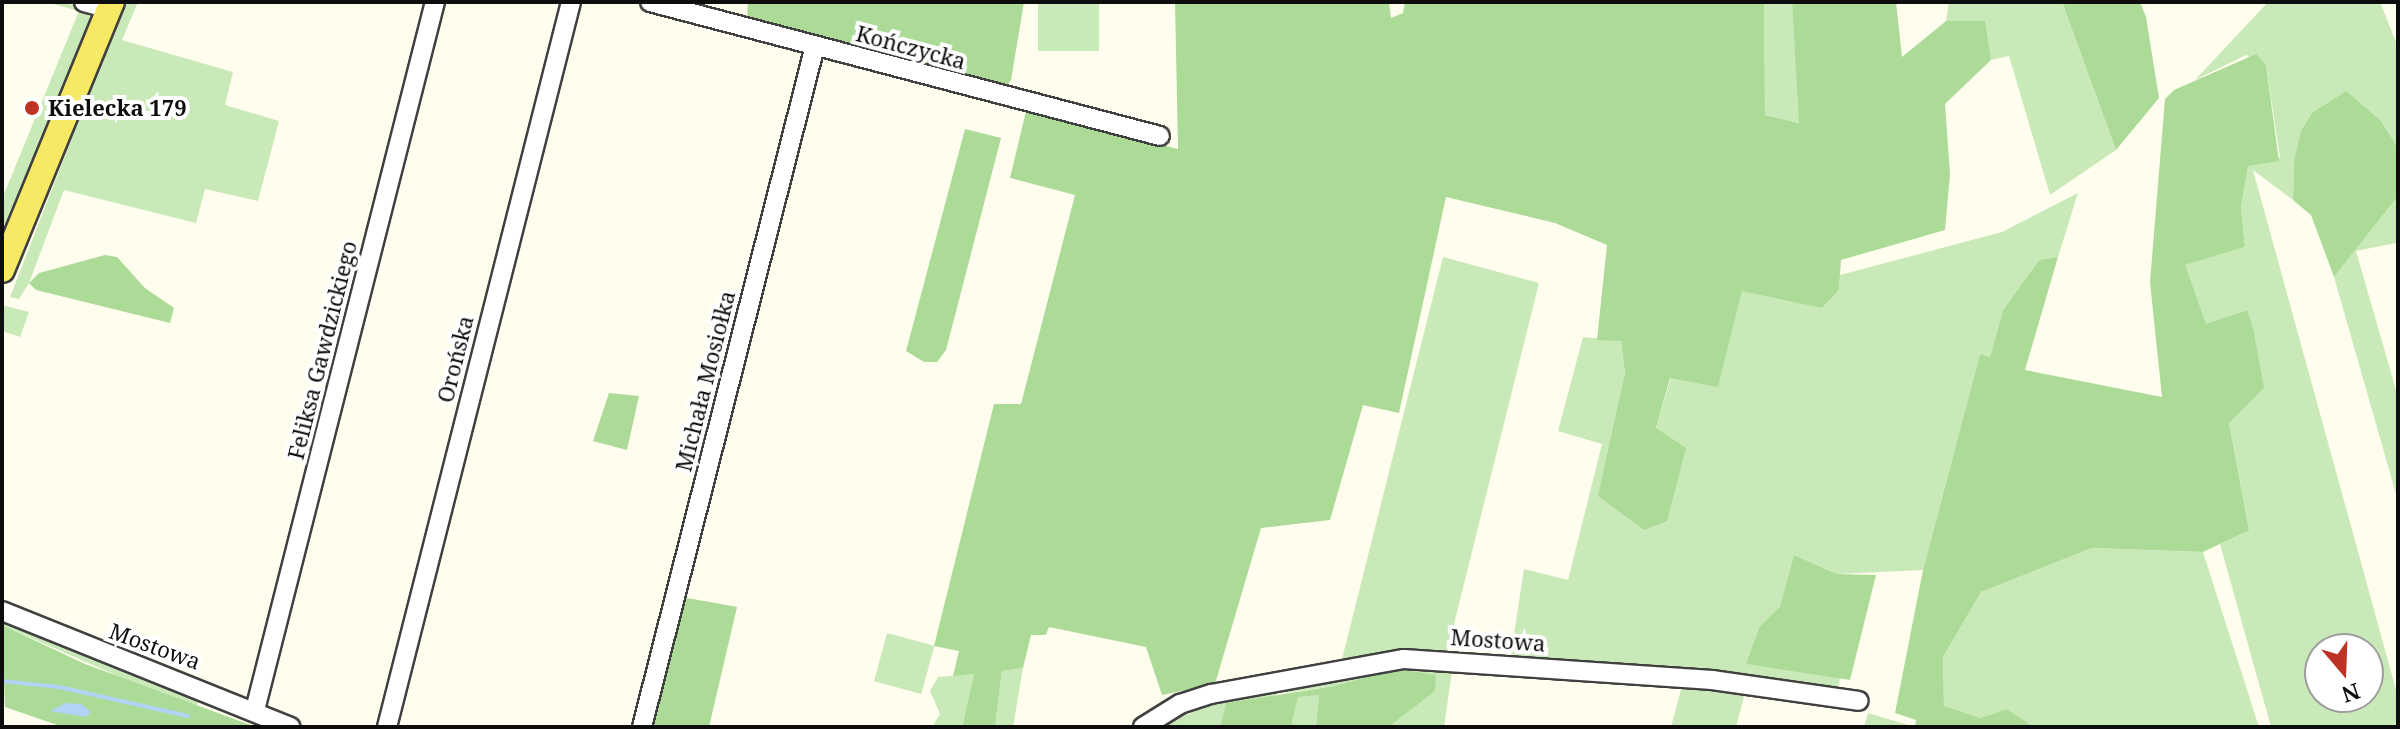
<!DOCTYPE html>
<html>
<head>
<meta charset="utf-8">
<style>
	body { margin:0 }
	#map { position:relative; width:2400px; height:729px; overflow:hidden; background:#fffeee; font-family:"Noto Serif",serif }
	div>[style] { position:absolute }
	.green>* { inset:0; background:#cae9b8; transform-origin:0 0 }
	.forest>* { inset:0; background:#acda97 }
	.water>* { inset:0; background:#b3d3f6 }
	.stream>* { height:4px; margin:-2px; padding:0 2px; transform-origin:2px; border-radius:2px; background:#b3d3f6 }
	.roads { filter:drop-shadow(2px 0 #404040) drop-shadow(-2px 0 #404040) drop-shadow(0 2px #404040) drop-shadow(0 -2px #404040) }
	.minor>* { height:18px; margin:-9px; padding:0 9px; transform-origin:9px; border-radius:9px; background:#fff }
	.major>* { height:24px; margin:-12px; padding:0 12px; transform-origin:12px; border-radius:12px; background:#f8e964 }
	.dots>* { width:22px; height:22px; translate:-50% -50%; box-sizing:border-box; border:4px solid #fff; border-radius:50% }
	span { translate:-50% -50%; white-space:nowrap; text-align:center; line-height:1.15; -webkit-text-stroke:8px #fff; paint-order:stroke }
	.street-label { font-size:22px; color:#0d0d0d }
	.poi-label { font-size:22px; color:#0d0d0d; font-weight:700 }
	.left { translate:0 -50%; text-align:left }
	.frame { position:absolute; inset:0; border:4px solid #0d0d0d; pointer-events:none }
	.north { position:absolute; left:2304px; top:633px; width:80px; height:80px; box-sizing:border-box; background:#fff; border:2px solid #9e9e9e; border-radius:50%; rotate:161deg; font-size:22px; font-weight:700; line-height:32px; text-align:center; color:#0d0d0d }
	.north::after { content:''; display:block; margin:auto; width:28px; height:36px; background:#be3325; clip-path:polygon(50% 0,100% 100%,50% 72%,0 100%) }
</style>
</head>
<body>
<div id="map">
	<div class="green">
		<i style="clip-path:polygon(46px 2px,86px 6px,91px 23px,2px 238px,2px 199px,79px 11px)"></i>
		<i style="clip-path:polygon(125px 2px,138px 2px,122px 40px,233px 72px,225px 105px,279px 121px,258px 201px,205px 189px,196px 223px,64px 190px,29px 283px,19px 299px,10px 297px)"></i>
		<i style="left:1038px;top:2px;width:61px;height:49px"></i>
		<i style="clip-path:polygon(1764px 2px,1792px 2px,1800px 123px,1765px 115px)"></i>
		<i style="clip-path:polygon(1949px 2px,2062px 2px,2116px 150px,2050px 195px,2009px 56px,1991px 60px,1984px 21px,1946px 21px)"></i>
		<i style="clip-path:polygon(evenodd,2268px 2px,2380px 2px,2398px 47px,2398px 151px,2346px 91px,2313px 112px,2294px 162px,2293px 200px,2253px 170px,2398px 697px,2398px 727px,2271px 727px,2220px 544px,2249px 529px,2229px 423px,2263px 388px,2246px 310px,2206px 325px,2184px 265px,2245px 247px,2241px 207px,2248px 165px,2280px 158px,2266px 65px,2246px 55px,2195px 80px,2268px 2px,2320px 649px,2368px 649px,2368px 697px,2320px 697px,2320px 649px)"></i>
		<i style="clip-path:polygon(2078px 193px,2058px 257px,2039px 260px,2003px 310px,1990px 357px,1980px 354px,1923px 570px,1837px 574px,1794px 555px,1780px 606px,1760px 626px,1747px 664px,1840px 678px,1837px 692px,1569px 665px,1511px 654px,1524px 569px,1568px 580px,1602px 444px,1558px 431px,1583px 337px,1621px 341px,1625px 373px,1615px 423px,1656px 428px,1671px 377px,1718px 386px,1742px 290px,1822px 308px,1839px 290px,1840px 275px,2002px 232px)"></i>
		<i style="clip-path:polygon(2398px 196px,2396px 243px,2356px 251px,2398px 397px,2398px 501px,2334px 277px)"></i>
		<i style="clip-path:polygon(1443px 257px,1539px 283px,1447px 652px,1378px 653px,1341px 663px)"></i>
		<i style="clip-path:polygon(2px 305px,29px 312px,20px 337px,2px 331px)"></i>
		<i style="clip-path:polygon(2092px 548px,2203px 552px,2259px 727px,2034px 727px,2007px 709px,1980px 718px,1944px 707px,1943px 657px,1981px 592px)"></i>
		<i style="clip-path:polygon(2px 618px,199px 699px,190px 727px,122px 678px,2px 625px)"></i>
		<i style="left:887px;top:633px;width:49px;height:50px;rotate:15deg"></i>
		<i style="clip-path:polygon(1392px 664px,1479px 668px,1478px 674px,1452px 671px,1444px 727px,1380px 727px,1391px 724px,1335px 686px,1285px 693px,1286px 687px)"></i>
		<i style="clip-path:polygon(1023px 668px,1013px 727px,995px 727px,1002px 671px)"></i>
		<i style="clip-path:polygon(974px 674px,962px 727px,932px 727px,940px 714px,930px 691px,938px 677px)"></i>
		<i style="clip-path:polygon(1682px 686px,1745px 693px,1736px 727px,1671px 727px)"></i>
		<i style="clip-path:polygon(1276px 690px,1277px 695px,1226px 703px,1220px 727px,1153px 727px,1182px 708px,1188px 715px,1194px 711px,1191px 705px)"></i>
		<i style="clip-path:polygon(1319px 695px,1316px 727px,1291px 727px,1298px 697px)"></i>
		<i style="clip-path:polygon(1868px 713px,1888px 719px,1915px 727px,1864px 727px)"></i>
	</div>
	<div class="forest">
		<i style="clip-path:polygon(748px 2px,1024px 2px,1011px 80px,1005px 88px,747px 19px)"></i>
		<i style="clip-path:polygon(1175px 2px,1389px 2px,1391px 18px,1403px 13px,1405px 2px,1764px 2px,1765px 115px,1799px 123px,1792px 2px,1896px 2px,1902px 57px,1946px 21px,1985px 21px,1991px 60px,1945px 104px,1950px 174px,1945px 230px,1841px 260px,1839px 290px,1822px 308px,1742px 291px,1718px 387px,1670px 378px,1656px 428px,1686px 448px,1667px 521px,1644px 530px,1598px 496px,1625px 373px,1621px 341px,1597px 340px,1607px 245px,1555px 223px,1446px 197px,1399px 413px,1363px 405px,1330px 520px,1261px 528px,1215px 684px,1162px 695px,1146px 647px,1049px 627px,1046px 635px,1031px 635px,1023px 668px,1002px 671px,995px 727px,962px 727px,974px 674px,953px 676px,959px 651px,934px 646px,994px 404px,1021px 404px,1075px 195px,1010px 178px,1026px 111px,1178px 149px)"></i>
		<i style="clip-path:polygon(2062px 2px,2140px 2px,2146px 17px,2159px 98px,2116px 150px)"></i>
		<i style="clip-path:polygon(2256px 54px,2266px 65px,2279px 161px,2248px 166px,2241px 207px,2245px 247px,2185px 265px,2206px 324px,2247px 310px,2253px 328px,2264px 388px,2229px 423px,2249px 530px,2203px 552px,2092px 548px,1981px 592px,1943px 657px,1944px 706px,1980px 718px,2007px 709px,2034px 727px,1915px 727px,1916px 720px,1895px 713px,1923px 570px,1980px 354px,1990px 357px,2003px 310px,2039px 260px,2058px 257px,2025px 370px,2162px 397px,2150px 282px,2165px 99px,2174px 90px)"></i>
		<i style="clip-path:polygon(2346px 91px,2380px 120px,2397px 147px,2398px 196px,2334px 277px,2311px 215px,2293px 200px,2294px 162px,2301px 131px,2313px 112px)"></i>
		<i style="clip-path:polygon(965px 129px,1001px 138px,946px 350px,937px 362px,924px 362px,906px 351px)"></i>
		<i style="clip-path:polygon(105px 255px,117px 257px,145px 288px,174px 308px,170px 323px,36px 290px,29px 283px,39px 273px)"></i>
		<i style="clip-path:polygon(609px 393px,639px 396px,627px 450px,593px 441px)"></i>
		<i style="clip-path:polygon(1794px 555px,1837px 574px,1876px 575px,1850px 680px,1746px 664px,1760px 626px,1780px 606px)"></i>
		<i style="clip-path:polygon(682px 597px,737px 607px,709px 727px,650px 727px)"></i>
		<i style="clip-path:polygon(2px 625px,85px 664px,256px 727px,63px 727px,5px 707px)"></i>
		<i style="clip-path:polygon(1397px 669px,1436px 675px,1435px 691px,1391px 725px,1316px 727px,1319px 695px,1298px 697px,1291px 727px,1220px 727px,1226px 703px,1335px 686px)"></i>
	</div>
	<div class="water">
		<i style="clip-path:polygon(66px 703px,81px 704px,91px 712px,86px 717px,50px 711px)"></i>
	</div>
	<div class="stream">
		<i style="left:2px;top:681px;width:57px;rotate:6deg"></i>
		<i style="left:59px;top:687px;width:132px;rotate:12.7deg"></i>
	</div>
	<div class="roads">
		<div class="minor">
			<i style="left:84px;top:2px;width:27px;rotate:15deg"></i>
			<i style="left:650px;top:2px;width:527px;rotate:14.72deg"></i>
			<i style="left:2px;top:611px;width:311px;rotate:21.9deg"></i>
			<i style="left:255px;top:710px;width:731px;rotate:-75.74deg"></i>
			<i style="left:387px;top:727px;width:748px;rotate:-75.76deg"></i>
			<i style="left:642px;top:727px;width:703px;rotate:-75.75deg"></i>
			<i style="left:1143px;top:727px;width:44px;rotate:-31.9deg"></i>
			<i style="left:1180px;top:704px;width:33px;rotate:-18deg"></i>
			<i style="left:1211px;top:694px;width:196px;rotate:-10.3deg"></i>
			<i style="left:1404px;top:659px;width:309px;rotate:3.9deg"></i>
			<i style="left:1712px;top:680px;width:148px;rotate:8.1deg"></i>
		</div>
		<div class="major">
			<i style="left:2px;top:270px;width:290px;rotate:-67.7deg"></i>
		</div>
	</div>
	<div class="dots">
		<i style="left:32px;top:108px;background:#be3325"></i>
	</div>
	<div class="street-label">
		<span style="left:911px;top:47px;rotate:15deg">Kończycka</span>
		<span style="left:322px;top:350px;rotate:-76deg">Feliksa Gawdzickiego</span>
		<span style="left:455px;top:359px;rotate:-76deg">Orońska</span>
		<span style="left:705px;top:381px;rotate:-76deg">Michała Mosiołka</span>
		<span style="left:1498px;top:640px;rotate:4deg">Mostowa</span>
		<span style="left:155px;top:646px;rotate:20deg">Mostowa</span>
	</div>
	<div class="poi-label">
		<span class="left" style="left:48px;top:108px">Kielecka 179</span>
	</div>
	<div class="frame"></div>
	<div class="north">N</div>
</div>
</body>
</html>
